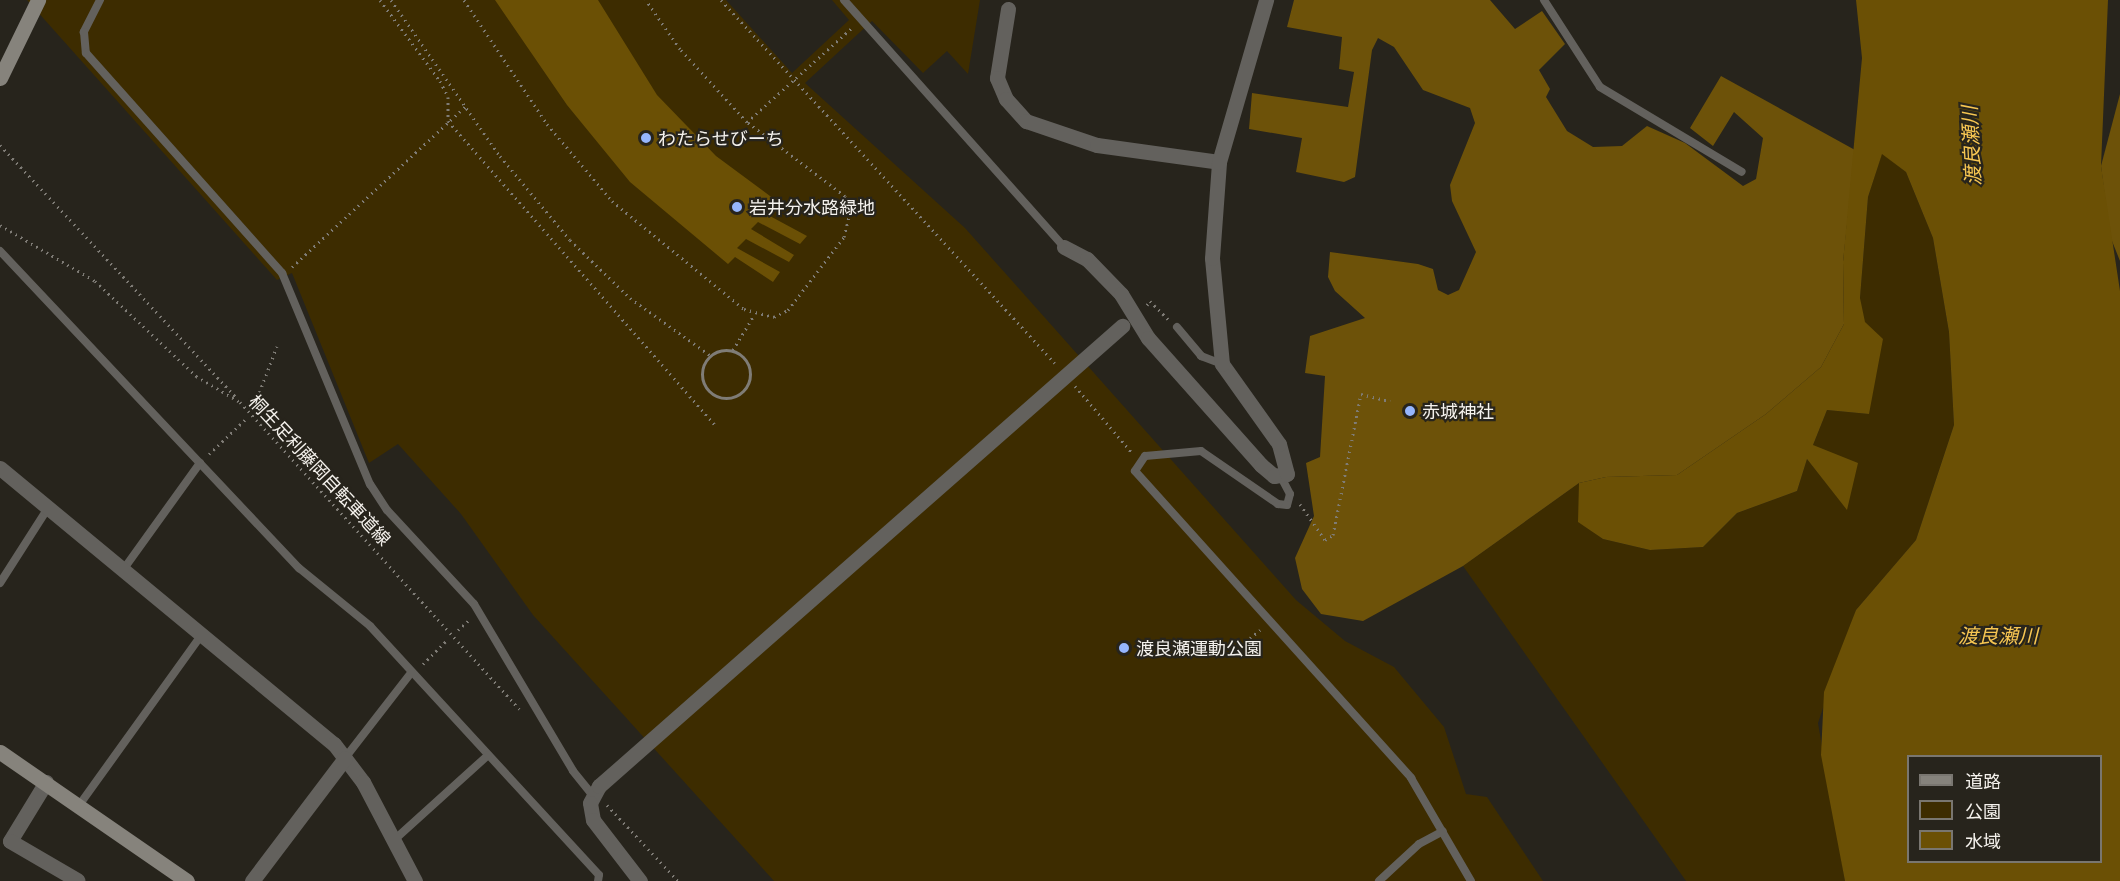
<!DOCTYPE html>
<html>
<head>
<meta charset="utf-8">
<style>
	body { margin:0 }
	#map { position:relative; width:2120px; height:881px; overflow:hidden; background:#27241c; font-family:Literata,"Noto Sans JP",serif }
	div>[style] { position:absolute }
	.green>* { inset:0; background:#3d2c00 }
	.forest>* { inset:0; background:#6d5209 }
	.water>* { inset:0; background:#6b5005 }
	.path>* { height:3px; margin-top:-1.5px; transform-origin:0; background:repeating-linear-gradient(90deg,#7f7c76 0 1.5px,transparent 0 6px) }
	.path>.ring { margin:-1.5px; padding:0; box-sizing:content-box; background:none; border:3px solid #7f7c76; border-radius:50% }
	.lane>* { height:8px; margin:-4px; padding:0 4px; transform-origin:4px; border-radius:4px; background:#63615d }
	.street>* { height:15px; margin:-7.5px; padding:0 7.5px; transform-origin:7.5px; border-radius:7.5px; background:#63615d }
	.secondary>* { height:15px; margin:-7.5px; padding:0 7.5px; transform-origin:7.5px; border-radius:7.5px; background:#86837c }
	.street-bridge>* { height:15px; margin:-7.5px; padding:0 7.5px; transform-origin:7.5px; border-radius:7.5px; background:#63615d }
	.dots>* { width:16px; height:16px; translate:-50% -50%; box-sizing:border-box; border:3px solid #27241c; border-radius:50% }
	span { translate:-50% -50%; white-space:nowrap; text-align:center; line-height:1.15; -webkit-text-stroke:4.5px #27241c; paint-order:stroke }
	.poi-label { font-size:18px; color:#f5f2ed }
	.left { translate:0 -50%; text-align:left }
	.street-label { font-size:18px; color:#f5f2ed }
	.water-label { font-size:20px; color:#f7c652; font-style:italic }
	.legend { position:absolute; left:1907px; top:755px; width:195px; height:108px; box-sizing:border-box; background:#27241c; border:2px solid #797670; margin:0; padding:8px 10px; list-style:none; font-size:18px; color:#f5f2ed }
	.legend li { display:flex; align-items:center; gap:12px; height:30px }
	.legend b { width:30px; border:2px solid #797670 }
</style>
</head>
<body>
<div id="map">
	<div class="green">
		<i style="clip-path:polygon(27px 0,726px 0,792px 73px,849px 20px,832px 0,980px 0,968px 74px,947px 51px,923px 73px,872px 21px,805px 83px,965px 228px,1296px 600px,1345px 641px,1394px 667px,1444px 727px,1466px 794px,1487px 797px,1543px 881px,774px 881px,533px 615px,461px 514px,398px 444px,369px 463px,292px 273px,277px 280px)"></i>
		<i style="clip-path:polygon(1882px 153px,1906px 172px,1933px 238px,1949px 332px,1954px 425px,1916px 540px,1856px 610px,1818px 723px,1845px 881px,1686px 881px,1463px 566px,1579px 483px,1579px 522px,1603px 539px,1650px 550px,1703px 547px,1737px 513px,1797px 491px,1807px 459px,1847px 509px,1813px 445px,1827px 410px,1869px 414px,1860px 298px,1868px 197px)"></i>
	</div>
	<div class="forest">
		<i style="clip-path:polygon(1294px 0,1490px 0,1515px 29px,1542px 11px,1565px 44px,1539px 70px,1550px 89px,1546px 97px,1567px 131px,1593px 147px,1622px 146px,1647px 126px,1685px 143px,1743px 186px,1756px 179px,1763px 138px,1734px 112px,1713px 146px,1690px 128px,1721px 76px,1855px 150px,1843px 262px,1844px 324px,1821px 367px,1766px 414px,1677px 475px,1606px 477px,1579px 483px,1463px 566px,1363px 621px,1321px 614px,1302px 589px,1295px 558px,1314px 516px,1306px 463px,1320px 457px,1325px 376px,1305px 373px,1310px 336px,1365px 318px,1335px 291px,1328px 277px,1330px 252px,1418px 264px,1433px 269px,1438px 290px,1448px 295px,1459px 290px,1476px 252px,1452px 201px,1450px 185px,1475px 123px,1470px 108px,1423px 90px,1394px 47px,1378px 38px,1372px 50px,1355px 177px,1344px 182px,1296px 172px,1302px 138px,1249px 129px,1252px 93px,1348px 107px,1354px 72px,1339px 69px,1342px 37px,1287px 27px)"></i>
		<i style="clip-path:polygon(2120px 94px,2120px 261px,2110px 236px,2101px 166px)"></i>
	</div>
	<div class="water">
		<i style="clip-path:polygon(495px 0,598px 0,657px 95px,716px 156px,774px 199px,768px 215px,807px 236px,800px 244px,758px 222px,751px 229px,794px 255px,789px 262px,746px 239px,737px 248px,780px 272px,773px 282px,735px 257px,728px 264px,630px 182px,567px 105px)"></i>
		<i style="clip-path:polygon(evenodd,1856px 0,2108px 0,2101px 166px,2120px 291px,2120px 881px,1845px 881px,1821px 755px,1824px 692px,1856px 610px,1916px 540px,1954px 425px,1949px 332px,1933px 238px,1906px 172px,1882px 154px,1868px 197px,1860px 298px,1865px 322px,1883px 339px,1869px 414px,1827px 410px,1813px 445px,1858px 463px,1847px 510px,1807px 459px,1797px 491px,1737px 513px,1703px 547px,1650px 550px,1603px 539px,1578px 522px,1579px 483px,1606px 477px,1677px 475px,1766px 414px,1821px 367px,1844px 324px,1843px 262px,1862px 58px,1856px 0,2100px 756px,2100px 862px,1908px 862px,1908px 756px,2100px 756px)"></i>
	</div>
	<div class="path">
		<i style="left:380px;top:0;width:101px;rotate:53.5deg"></i>
		<i style="left:440px;top:81px;width:18px;rotate:63deg"></i>
		<i style="left:448px;top:97px;width:24px;rotate:90deg"></i>
		<i style="left:448px;top:121px;width:406px;rotate:48.7deg"></i>
		<i style="left:391px;top:0;width:190px;rotate:55.1deg"></i>
		<i style="left:500px;top:156px;width:109px;rotate:50.2deg"></i>
		<i style="left:570px;top:240px;width:83px;rotate:44deg"></i>
		<i style="left:630px;top:298px;width:98px;rotate:35.5deg"></i>
		<i style="left:464px;top:0;width:149px;rotate:56.2deg"></i>
		<i style="left:547px;top:124px;width:101px;rotate:49.8deg"></i>
		<i style="left:612px;top:201px;width:171px;rotate:39.3deg"></i>
		<i style="left:744px;top:309px;width:31px;rotate:15deg"></i>
		<i style="left:774px;top:317px;width:16px;rotate:-27deg"></i>
		<i style="left:788px;top:310px;width:92px;rotate:-52.5deg"></i>
		<i style="left:844px;top:237px;width:30px;rotate:-76deg"></i>
		<i style="left:851px;top:208px;width:13px;rotate:-117deg"></i>
		<i style="left:845px;top:196px;width:123px;rotate:-142.9deg"></i>
		<i style="left:747px;top:122px;width:99px;rotate:-132.5deg"></i>
		<i style="left:680px;top:49px;width:60px;rotate:-124.8deg"></i>
		<i style="left:721px;top:0;width:493px;rotate:47.4deg"></i>
		<i style="left:747px;top:122px;width:142px;rotate:-41.9deg"></i>
		<i style="left:0;top:145px;width:347px;rotate:46.9deg"></i>
		<i style="left:0;top:225px;width:110px;rotate:30.5deg"></i>
		<i style="left:95px;top:281px;width:139px;rotate:43.2deg"></i>
		<i style="left:196px;top:376px;width:51px;rotate:30.6deg"></i>
		<i style="left:240px;top:402px;width:415px;rotate:47.7deg"></i>
		<i style="left:292px;top:267px;width:236px;rotate:-42.8deg"></i>
		<i style="left:1147px;top:305px;width:5px;rotate:-53deg"></i>
		<i style="left:1150px;top:301px;width:27px;rotate:45deg"></i>
		<i class="ring" style="left:702px;top:350px;width:45px;height:45px"></i>
		<i style="left:733px;top:350px;width:41px;rotate:-59deg"></i>
		<i style="left:1075px;top:386px;width:89px;rotate:49.5deg"></i>
		<i style="left:253px;top:409px;width:67px;rotate:-69.1deg"></i>
		<i style="left:209px;top:454px;width:52px;rotate:-43.5deg"></i>
		<i style="left:1300px;top:504px;width:44px;rotate:55.2deg"></i>
		<i style="left:1325px;top:540px;width:9px;rotate:-32deg"></i>
		<i style="left:1333px;top:535px;width:144px;rotate:-78.8deg"></i>
		<i style="left:1361px;top:394px;width:30px;rotate:14deg"></i>
		<i style="left:458px;top:630px;width:15px;rotate:-42deg"></i>
		<i style="left:1250px;top:638px;width:13px;rotate:-39deg"></i>
		<i style="left:423px;top:664px;width:34px;rotate:-45deg"></i>
		<i style="left:607px;top:805px;width:104px;rotate:46.9deg"></i>
	</div>
	<div class="lane">
		<i style="left:100px;top:0;width:36px;rotate:117deg"></i>
		<i style="left:84px;top:32px;width:21px;rotate:85deg"></i>
		<i style="left:86px;top:53px;width:295px;rotate:48.3deg"></i>
		<i style="left:282px;top:273px;width:229px;rotate:67.4deg"></i>
		<i style="left:370px;top:484px;width:31px;rotate:57deg"></i>
		<i style="left:387px;top:510px;width:128px;rotate:47.2deg"></i>
		<i style="left:474px;top:604px;width:194px;rotate:59.3deg"></i>
		<i style="left:573px;top:771px;width:32px;rotate:51deg"></i>
		<i style="left:844px;top:0;width:331px;rotate:48.3deg"></i>
		<i style="left:1544px;top:0;width:103px;rotate:57.2deg"></i>
		<i style="left:1600px;top:87px;width:165px;rotate:30.9deg"></i>
		<i style="left:0;top:251px;width:436px;rotate:46.7deg"></i>
		<i style="left:299px;top:568px;width:92px;rotate:39.2deg"></i>
		<i style="left:370px;top:626px;width:338px;rotate:47.4deg"></i>
		<i style="left:599px;top:875px;width:6px;rotate:99deg"></i>
		<i style="left:1177px;top:327px;width:38px;rotate:50deg"></i>
		<i style="left:1201px;top:356px;width:22px;rotate:21deg"></i>
		<i style="left:1281px;top:477px;width:19px;rotate:62deg"></i>
		<i style="left:1290px;top:494px;width:11px;rotate:105deg"></i>
		<i style="left:1287px;top:505px;width:9px;rotate:-174deg"></i>
		<i style="left:1278px;top:504px;width:93px;rotate:-145.5deg"></i>
		<i style="left:1201px;top:451px;width:56px;rotate:174.9deg"></i>
		<i style="left:1145px;top:456px;width:18px;rotate:124deg"></i>
		<i style="left:1135px;top:471px;width:413px;rotate:48deg"></i>
		<i style="left:1411px;top:778px;width:119px;rotate:59.8deg"></i>
		<i style="left:123px;top:570px;width:132px;rotate:-54.3deg"></i>
		<i style="left:0;top:583px;width:89px;rotate:-57.4deg"></i>
		<i style="left:345px;top:758px;width:108px;rotate:-52.2deg"></i>
		<i style="left:80px;top:804px;width:209px;rotate:-54.3deg"></i>
		<i style="left:393px;top:841px;width:127px;rotate:-42.1deg"></i>
		<i style="left:1379px;top:881px;width:54px;rotate:-42.8deg"></i>
		<i style="left:1419px;top:844px;width:27px;rotate:-28deg"></i>
	</div>
	<div class="street">
		<i style="left:1008px;top:9px;width:70px;rotate:99.1deg"></i>
		<i style="left:997px;top:78px;width:23px;rotate:67deg"></i>
		<i style="left:1006px;top:99px;width:30px;rotate:48deg"></i>
		<i style="left:1026px;top:121px;width:75px;rotate:18.7deg"></i>
		<i style="left:1097px;top:145px;width:123px;rotate:7.9deg"></i>
		<i style="left:1064px;top:247px;width:26px;rotate:28deg"></i>
		<i style="left:1087px;top:259px;width:49px;rotate:45.8deg"></i>
		<i style="left:1121px;top:294px;width:52px;rotate:58.5deg"></i>
		<i style="left:1148px;top:338px;width:170px;rotate:48.3deg"></i>
		<i style="left:1261px;top:465px;width:17px;rotate:40deg"></i>
		<i style="left:1274px;top:476px;width:13px;rotate:-9deg"></i>
		<i style="left:1287px;top:474px;width:31px;rotate:-105deg"></i>
		<i style="left:1279px;top:444px;width:98px;rotate:-125.5deg"></i>
		<i style="left:1222px;top:364px;width:106px;rotate:-95.4deg"></i>
		<i style="left:1212px;top:258px;width:96px;rotate:-85.8deg"></i>
		<i style="left:1219px;top:162px;width:169px;rotate:-73.8deg"></i>
		<i style="left:0;top:468px;width:433px;rotate:39.6deg"></i>
		<i style="left:334px;top:744px;width:48px;rotate:52.7deg"></i>
		<i style="left:363px;top:782px;width:112px;rotate:62.3deg"></i>
		<i style="left:46px;top:782px;width:69px;rotate:121.4deg"></i>
		<i style="left:10px;top:841px;width:78px;rotate:30.2deg"></i>
		<i style="left:599px;top:786px;width:19px;rotate:118deg"></i>
		<i style="left:590px;top:803px;width:17px;rotate:80deg"></i>
		<i style="left:593px;top:820px;width:77px;rotate:52.4deg"></i>
		<i style="left:252px;top:881px;width:154px;rotate:-52.9deg"></i>
	</div>
	<div class="secondary">
		<i style="left:0;top:78px;width:87px;rotate:-64deg"></i>
		<i style="left:0;top:752px;width:227px;rotate:34.6deg"></i>
	</div>
	<div class="street-bridge">
		<i style="left:599px;top:786px;width:697px;rotate:-41.33deg"></i>
	</div>
	<div class="dots">
		<i style="left:646px;top:138px;background:#96b6fd"></i>
		<i style="left:737px;top:207px;background:#96b6fd"></i>
		<i style="left:1410px;top:411px;background:#96b6fd"></i>
		<i style="left:1124px;top:648px;background:#96b6fd"></i>
	</div>
	<div class="poi-label">
		<span class="left" style="left:658px;top:138px">わたらせびーち</span>
		<span class="left" style="left:749px;top:207px">岩井分水路緑地</span>
		<span class="left" style="left:1422px;top:411px">赤城神社</span>
		<span class="left" style="left:1136px;top:648px">渡良瀬運動公園</span>
	</div>
	<div class="street-label">
		<span style="left:320px;top:470px;rotate:47deg">桐生足利藤岡自転車道線</span>
	</div>
	<div class="water-label">
		<span style="left:1970px;top:146px;rotate:-93deg">渡良瀬川</span>
		<span style="left:1998px;top:634px">渡良瀬川</span>
	</div>
	<ul class="legend">
	<li><b style="height:8px;background:#86837c"></b>道路</li>
	<li><b style="height:16px;background:#3d2c00"></b>公園</li>
	<li><b style="height:16px;background:#6b5005"></b>水域</li>
	</ul>
</div>
</body>
</html>
